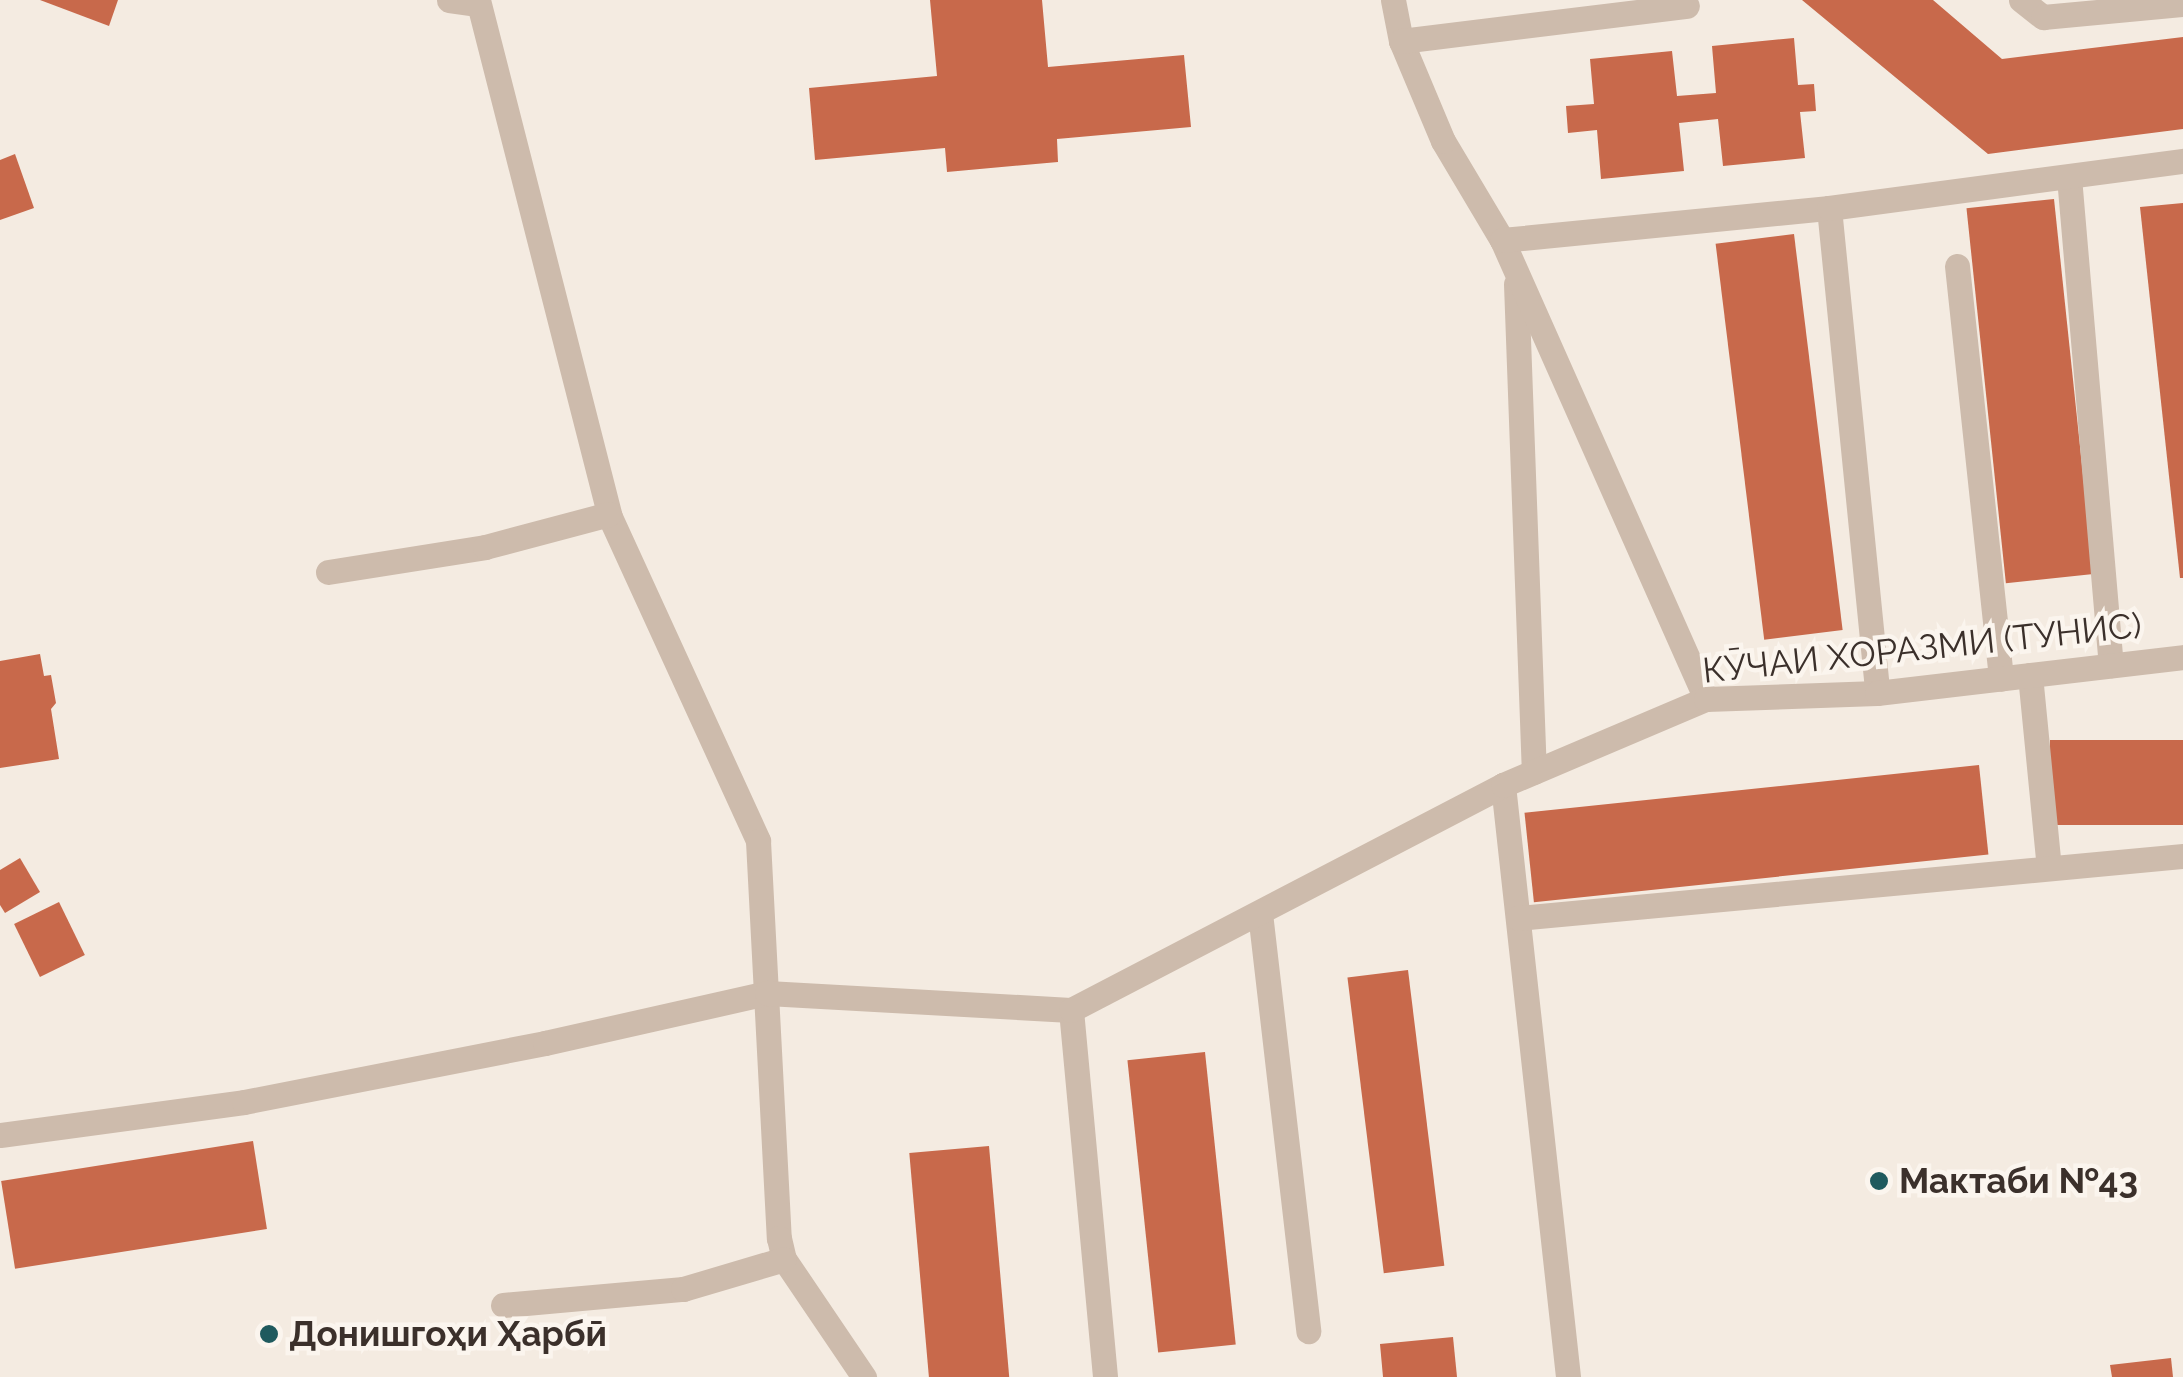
<!DOCTYPE html>
<html>
<head>
<meta charset="utf-8">
<style>
	body { margin:0 }
	#map { position:relative; width:2183px; height:1377px; overflow:hidden; background:#f4ebe1; font-family:Raleway,sans-serif }
	div>[style] { position:absolute }
	.building>* { inset:0; background:#c8694b; transform-origin:0 0 }
	.minor>* { height:25px; margin:-12.5px; padding:0 12.5px; transform-origin:12.5px; border-radius:12.5px; background:#cdbbac }
	.dots>* { width:28px; height:28px; translate:-50% -50%; box-sizing:border-box; border:5px solid #fbf5ee; border-radius:50% }
	span { translate:-50% -50%; white-space:nowrap; text-align:center; line-height:1.15; -webkit-text-stroke:9px #fbf5ee; paint-order:stroke }
	.street-label { font-size:35px; color:#3b302b }
	.poi-label { font-size:35px; color:#3b302b; font-weight:700 }
	.left { translate:0 -50%; text-align:left }
</style>
</head>
<body>
<div id="map">
	<div class="building">
		<i style="clip-path:polygon(40px 0,118px 0,109px 26px)"></i>
		<i style="clip-path:polygon(930px 0,1042px 0,1048px 67px,1184px 55px,1191px 127px,1057px 139px,1058px 162px,947px 172px,945px 148px,815px 160px,809px 88px,937px 76px)"></i>
		<i style="clip-path:polygon(1802px 0,1933px 0,2002px 59px,2183px 37px,2183px 129px,1988px 154px)"></i>
		<i style="clip-path:polygon(1794px 38px,1798px 85px,1814px 84px,1816px 111px,1800px 112px,1805px 158px,1723px 166px,1718px 119px,1679px 123px,1684px 171px,1601px 179px,1597px 130px,1568px 133px,1566px 106px,1594px 104px,1590px 59px,1672px 51px,1677px 96px,1716px 93px,1712px 46px)"></i>
		<i style="clip-path:polygon(15px 154px,34px 208px,0 220px,0 160px)"></i>
		<i style="left:2054px;top:199px;width:377px;height:88px;rotate:84deg"></i>
		<i style="clip-path:polygon(2183px 203px,2183px 578px,2180px 578px,2140px 207px)"></i>
		<i style="left:1794px;top:234px;width:399px;height:79px;rotate:83deg"></i>
		<i style="clip-path:polygon(40px 654px,44px 676px,51px 675px,56px 703px,51px 709px,59px 759px,0 768px,0 661px)"></i>
		<i style="left:2183px;top:740px;width:85px;height:133px;rotate:90deg"></i>
		<i style="left:1979px;top:765px;width:90px;height:457px;rotate:84deg"></i>
		<i style="clip-path:polygon(20px 858px,40px 892px,5px 913px,0 905px,0 870px)"></i>
		<i style="left:59px;top:902px;width:59px;height:50px;rotate:64deg"></i>
		<i style="left:1408px;top:970px;width:298px;height:61px;rotate:83deg"></i>
		<i style="left:1205px;top:1052px;width:294px;height:78px;rotate:84deg"></i>
		<i style="left:253px;top:1141px;width:89px;height:255px;rotate:81deg"></i>
		<i style="left:989px;top:1146px;width:232px;height:80px;rotate:85deg"></i>
		<i style="clip-path:polygon(1453px 1337px,1457px 1377px,1383px 1377px,1380px 1344px)"></i>
		<i style="clip-path:polygon(2171px 1358px,2173px 1377px,2112px 1377px,2110px 1365px)"></i>
	</div>
	<div class="minor">
		<i style="left:449px;top:0;width:29px;rotate:8deg"></i>
		<i style="left:478px;top:0;width:534px;rotate:75.68deg"></i>
		<i style="left:610px;top:517px;width:356px;rotate:65.4deg"></i>
		<i style="left:758px;top:841px;width:398px;rotate:87deg"></i>
		<i style="left:779px;top:1238px;width:22px;rotate:77deg"></i>
		<i style="left:784px;top:1259px;width:143px;rotate:55.9deg"></i>
		<i style="left:1393px;top:0;width:42px;rotate:79deg"></i>
		<i style="left:2021px;top:0;width:28px;rotate:38deg"></i>
		<i style="left:2043px;top:17px;width:141px;rotate:-5.3deg"></i>
		<i style="left:2069px;top:177px;width:490px;rotate:85.1deg"></i>
		<i style="left:1829px;top:208px;width:487px;rotate:84.3deg"></i>
		<i style="left:1502px;top:240px;width:115px;rotate:-120.8deg"></i>
		<i style="left:1443px;top:141px;width:108px;rotate:-112.8deg"></i>
		<i style="left:1401px;top:41px;width:288px;rotate:-7deg"></i>
		<i style="left:1957px;top:266px;width:415px;rotate:83.9deg"></i>
		<i style="left:1516px;top:284px;width:488px;rotate:87.9deg"></i>
		<i style="left:328px;top:572px;width:159px;rotate:-9deg"></i>
		<i style="left:485px;top:547px;width:128px;rotate:-14.9deg"></i>
		<i style="left:2030px;top:675px;width:194px;rotate:84.4deg"></i>
		<i style="left:1706px;top:699px;width:502px;rotate:-113.96deg"></i>
		<i style="left:1502px;top:240px;width:329px;rotate:-5.6deg"></i>
		<i style="left:1829px;top:208px;width:357px;rotate:-7.6deg"></i>
		<i style="left:1503px;top:785px;width:596px;rotate:83.73deg"></i>
		<i style="left:1260px;top:913px;width:421px;rotate:83.4deg"></i>
		<i style="left:1518px;top:918px;width:668px;rotate:-5.33deg"></i>
		<i style="left:1071px;top:1010px;width:369px;rotate:84.7deg"></i>
		<i style="left:0;top:1135px;width:246px;rotate:-7.7deg"></i>
		<i style="left:244px;top:1102px;width:307px;rotate:-11.1deg"></i>
		<i style="left:545px;top:1043px;width:228px;rotate:-12.7deg"></i>
		<i style="left:767px;top:993px;width:304px;rotate:3.2deg"></i>
		<i style="left:1071px;top:1010px;width:487px;rotate:-27.5deg"></i>
		<i style="left:1503px;top:785px;width:220px;rotate:-23deg"></i>
		<i style="left:1706px;top:699px;width:171px;rotate:-2deg"></i>
		<i style="left:1877px;top:693px;width:308px;rotate:-6.7deg"></i>
		<i style="left:503px;top:1305px;width:181px;rotate:-5.1deg"></i>
		<i style="left:683px;top:1289px;width:105px;rotate:-16.5deg"></i>
	</div>
	<div class="dots">
		<i style="left:1879px;top:1181px;background:#1f5a5e"></i>
		<i style="left:269px;top:1334px;background:#1f5a5e"></i>
	</div>
	<div class="street-label">
		<span style="left:1922px;top:648px;rotate:-6deg">КӮЧАИ ХОРАЗМИ (ТУНИС)</span>
	</div>
	<div class="poi-label">
		<span class="left" style="left:1899px;top:1181px">Мактаби №43</span>
		<span class="left" style="left:289px;top:1334px">Донишгоҳи Ҳарбӣ</span>
	</div>
</div>
</body>
</html>
